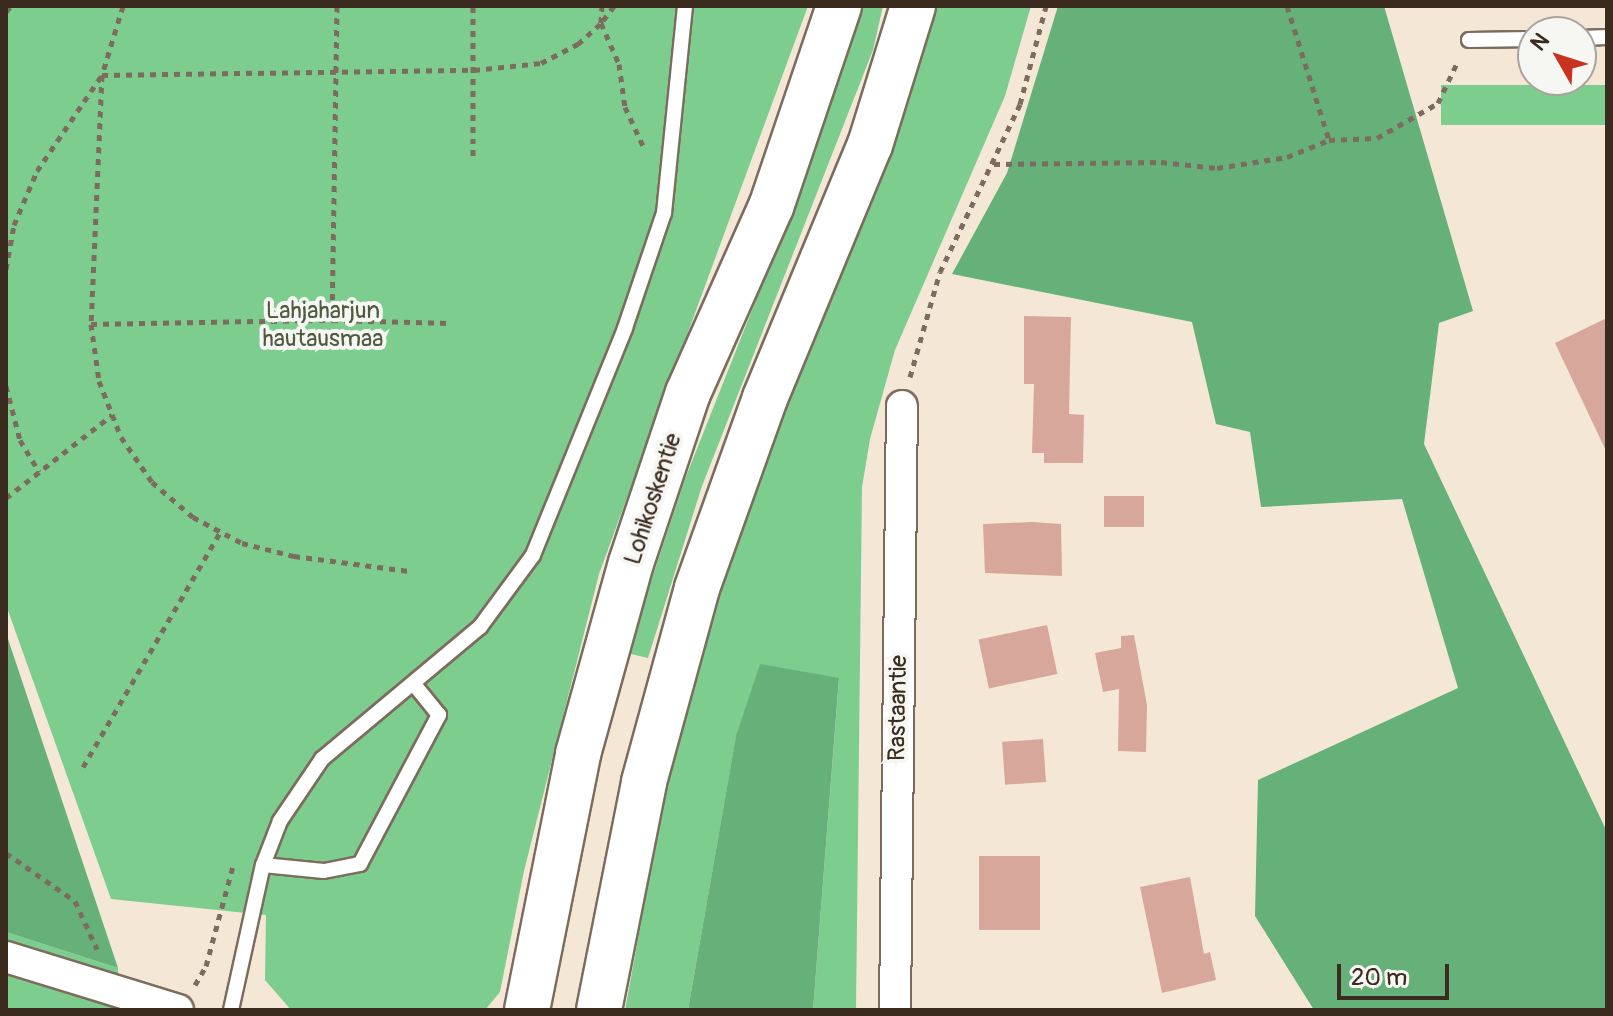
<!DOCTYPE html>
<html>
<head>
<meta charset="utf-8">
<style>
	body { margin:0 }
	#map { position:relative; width:1613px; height:1016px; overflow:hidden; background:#f5e7d5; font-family:Pangolin,sans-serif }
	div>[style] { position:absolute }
	.green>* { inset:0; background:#7dcd8e; transform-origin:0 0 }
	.forest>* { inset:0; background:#66b079 }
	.building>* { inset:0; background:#d8a79b; transform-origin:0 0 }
	.path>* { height:5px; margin-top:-2.5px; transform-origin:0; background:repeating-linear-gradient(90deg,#7c6c5e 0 6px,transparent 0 12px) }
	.roads { filter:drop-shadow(2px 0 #7c6c5e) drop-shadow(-2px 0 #7c6c5e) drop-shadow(0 2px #7c6c5e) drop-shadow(0 -2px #7c6c5e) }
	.lane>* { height:14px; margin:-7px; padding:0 7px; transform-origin:7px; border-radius:7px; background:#fff }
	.street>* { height:30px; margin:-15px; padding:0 15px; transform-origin:15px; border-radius:15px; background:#fff }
	.primary>* { height:44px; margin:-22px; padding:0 22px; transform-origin:22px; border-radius:22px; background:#fff }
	span { translate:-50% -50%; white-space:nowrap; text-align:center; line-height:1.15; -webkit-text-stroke:8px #f6f6f2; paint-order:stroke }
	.park-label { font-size:24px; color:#4f5b40 }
	.street-label { font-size:24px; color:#3b2a1e }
	.frame { position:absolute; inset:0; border:8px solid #3b2a1e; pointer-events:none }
	.north { position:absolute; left:1517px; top:16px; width:80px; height:80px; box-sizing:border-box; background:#f6f6f2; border:2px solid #aba49d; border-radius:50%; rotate:309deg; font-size:22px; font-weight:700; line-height:32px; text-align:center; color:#3b2a1e }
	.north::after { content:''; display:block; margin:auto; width:28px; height:36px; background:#c8321e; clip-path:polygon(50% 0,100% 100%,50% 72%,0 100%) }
	.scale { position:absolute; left:1337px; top:964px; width:112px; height:36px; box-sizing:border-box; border:4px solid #3b2a1e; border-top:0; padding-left:10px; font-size:24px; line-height:28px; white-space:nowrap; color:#3b2a1e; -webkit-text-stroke:6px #f6f6f2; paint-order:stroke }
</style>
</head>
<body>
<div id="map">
	<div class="green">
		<i style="clip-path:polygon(6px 6px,808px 6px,599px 574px,524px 871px,500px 992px,485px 1010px,291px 1010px,265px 980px,266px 915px,111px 899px,6px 605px)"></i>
		<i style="clip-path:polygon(860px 6px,883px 6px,873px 50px,702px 486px,648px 658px,627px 653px,685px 479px,785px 227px)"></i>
		<i style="clip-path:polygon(935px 6px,1031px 6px,1005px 96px,895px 350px,870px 439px,862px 487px,856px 1010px,813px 1010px,839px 679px,736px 737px,688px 1010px,625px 1010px,666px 786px,719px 592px,781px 414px,890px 156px)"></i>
		<i style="left:1441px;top:85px;width:166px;height:40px"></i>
		<i style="clip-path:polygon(6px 932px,118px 968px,120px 1010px,6px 1010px)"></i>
	</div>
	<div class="forest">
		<i style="clip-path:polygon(1058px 6px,1384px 6px,1473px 311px,1439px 323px,1424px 444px,1607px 832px,1607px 1010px,1314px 1010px,1255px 916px,1258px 780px,1458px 688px,1402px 499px,1261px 507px,1250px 432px,1216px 424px,1192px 322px,952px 274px,1007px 173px)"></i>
		<i style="clip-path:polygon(6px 633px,118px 968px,6px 932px)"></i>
		<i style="clip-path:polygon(760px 664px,839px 678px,813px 1010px,688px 1010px,736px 736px)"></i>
	</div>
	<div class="building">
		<i style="clip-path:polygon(1024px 316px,1071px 317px,1069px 414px,1084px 415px,1083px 463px,1044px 463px,1044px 453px,1032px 453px,1034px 384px,1024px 384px)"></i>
		<i style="clip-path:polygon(1607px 318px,1607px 453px,1555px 343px)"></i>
		<i style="left:1104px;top:496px;width:40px;height:31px"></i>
		<i style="clip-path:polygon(1032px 522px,1061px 524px,1062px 576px,985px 573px,983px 524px)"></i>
		<i style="left:1047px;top:625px;width:50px;height:70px;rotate:78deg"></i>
		<i style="clip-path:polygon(1134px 635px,1147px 705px,1146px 752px,1118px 751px,1119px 689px,1103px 692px,1095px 653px,1121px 648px,1121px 636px)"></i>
		<i style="left:1043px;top:739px;width:43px;height:41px;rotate:86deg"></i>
		<i style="left:979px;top:856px;width:61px;height:74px"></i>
		<i style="clip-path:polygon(1190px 877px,1204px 954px,1210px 952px,1216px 980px,1162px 993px,1140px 887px)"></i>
	</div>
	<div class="path">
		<i style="left:123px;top:6px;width:72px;rotate:106.9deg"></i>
		<i style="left:102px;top:75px;width:249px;rotate:92.5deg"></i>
		<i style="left:91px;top:324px;width:241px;rotate:-1deg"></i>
		<i style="left:337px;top:6px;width:314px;rotate:90.9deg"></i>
		<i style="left:332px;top:320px;width:119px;rotate:1.4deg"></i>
		<i style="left:614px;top:6px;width:21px;rotate:127deg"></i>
		<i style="left:601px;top:23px;width:45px;rotate:66.3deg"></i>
		<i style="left:619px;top:64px;width:43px;rotate:82.1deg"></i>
		<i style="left:625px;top:107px;width:45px;rotate:65.1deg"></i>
		<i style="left:1287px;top:6px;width:140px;rotate:72.6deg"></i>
		<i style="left:6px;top:12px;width:8px;rotate:-50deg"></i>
		<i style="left:473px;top:156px;width:150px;rotate:-90deg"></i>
		<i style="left:994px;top:164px;width:167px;rotate:-0.7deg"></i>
		<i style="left:1161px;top:162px;width:56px;rotate:6.1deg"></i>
		<i style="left:1217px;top:168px;width:71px;rotate:-8.9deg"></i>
		<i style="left:1287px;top:157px;width:45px;rotate:-22deg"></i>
		<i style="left:1329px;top:140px;width:48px;rotate:-2.4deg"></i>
		<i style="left:1377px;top:138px;width:70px;rotate:-29.8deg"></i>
		<i style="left:1438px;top:103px;width:44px;rotate:-64.6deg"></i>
		<i style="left:6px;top:269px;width:45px;rotate:-79.7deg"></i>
		<i style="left:14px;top:225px;width:59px;rotate:-66.9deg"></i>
		<i style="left:37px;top:171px;width:116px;rotate:-55.9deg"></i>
		<i style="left:102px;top:75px;width:372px;rotate:-0.8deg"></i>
		<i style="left:474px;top:70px;width:67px;rotate:-6deg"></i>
		<i style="left:541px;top:63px;width:42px;rotate:-27.2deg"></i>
		<i style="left:578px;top:44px;width:31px;rotate:-42deg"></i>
		<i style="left:601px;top:23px;width:17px;rotate:-87deg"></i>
		<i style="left:91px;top:324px;width:58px;rotate:82deg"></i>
		<i style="left:99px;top:381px;width:60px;rotate:68.6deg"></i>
		<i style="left:121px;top:437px;width:55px;rotate:55.4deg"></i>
		<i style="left:152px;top:482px;width:54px;rotate:40.5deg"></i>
		<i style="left:193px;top:517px;width:55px;rotate:28deg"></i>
		<i style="left:242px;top:543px;width:54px;rotate:14deg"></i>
		<i style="left:294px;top:556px;width:116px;rotate:7.4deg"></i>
		<i style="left:910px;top:377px;width:109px;rotate:-74.1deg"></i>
		<i style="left:940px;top:272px;width:186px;rotate:-64.5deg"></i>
		<i style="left:1020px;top:104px;width:101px;rotate:-75.1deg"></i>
		<i style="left:6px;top:386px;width:56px;rotate:75.5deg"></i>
		<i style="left:20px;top:440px;width:37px;rotate:59deg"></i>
		<i style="left:6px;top:498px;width:135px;rotate:-38.1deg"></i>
		<i style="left:83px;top:767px;width:273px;rotate:-59.7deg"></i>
		<i style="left:6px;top:853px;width:84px;rotate:34.8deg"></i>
		<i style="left:75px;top:901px;width:53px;rotate:65.4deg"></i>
		<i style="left:195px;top:985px;width:22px;rotate:-60deg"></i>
		<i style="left:206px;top:966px;width:104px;rotate:-74.9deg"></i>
	</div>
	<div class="roads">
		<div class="lane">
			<i style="left:1581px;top:38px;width:26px;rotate:-2deg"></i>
			<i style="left:1469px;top:40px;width:64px;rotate:-0.9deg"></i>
			<i style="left:263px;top:865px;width:61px;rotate:5.6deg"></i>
			<i style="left:324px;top:871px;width:37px;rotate:-11deg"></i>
			<i style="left:360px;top:864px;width:169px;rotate:-62.1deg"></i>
			<i style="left:439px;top:715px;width:41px;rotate:-129.1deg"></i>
			<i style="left:231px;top:1010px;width:148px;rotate:-77.6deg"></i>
			<i style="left:263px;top:865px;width:47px;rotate:-68.9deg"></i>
			<i style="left:280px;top:821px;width:75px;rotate:-55.9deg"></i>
			<i style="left:322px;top:759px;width:206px;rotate:-39.9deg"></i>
			<i style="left:480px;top:627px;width:89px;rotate:-53.6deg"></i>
			<i style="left:533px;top:555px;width:245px;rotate:-67.9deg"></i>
			<i style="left:625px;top:328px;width:121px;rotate:-71.3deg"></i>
			<i style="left:664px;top:213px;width:208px;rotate:-84.2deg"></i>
		</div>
		<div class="street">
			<i style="left:6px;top:957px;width:180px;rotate:17.1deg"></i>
			<i style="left:895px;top:1010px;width:604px;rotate:-89.34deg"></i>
		</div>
		<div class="primary">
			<i style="left:527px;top:1010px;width:261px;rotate:-78.7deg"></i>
			<i style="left:578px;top:754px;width:198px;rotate:-74.5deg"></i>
			<i style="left:631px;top:563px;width:179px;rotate:-71.5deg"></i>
			<i style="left:688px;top:393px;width:204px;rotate:-66deg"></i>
			<i style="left:771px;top:207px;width:212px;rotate:-71.3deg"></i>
			<i style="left:599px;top:1010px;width:232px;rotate:-78.8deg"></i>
			<i style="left:644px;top:782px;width:201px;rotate:-74.7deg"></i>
			<i style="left:697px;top:588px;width:202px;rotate:-70.3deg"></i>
			<i style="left:765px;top:398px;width:274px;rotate:-67.5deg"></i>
			<i style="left:870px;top:145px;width:145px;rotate:-72.8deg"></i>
		</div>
	</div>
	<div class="park-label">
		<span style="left:323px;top:325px">Lahjaharjun<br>hautausmaa</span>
	</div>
	<div class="street-label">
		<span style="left:653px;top:499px;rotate:-72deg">Lohikoskentie</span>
		<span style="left:898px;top:708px;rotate:-89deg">Rastaantie</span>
	</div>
	<div class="frame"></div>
	<div class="north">N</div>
	<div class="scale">20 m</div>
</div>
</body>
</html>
